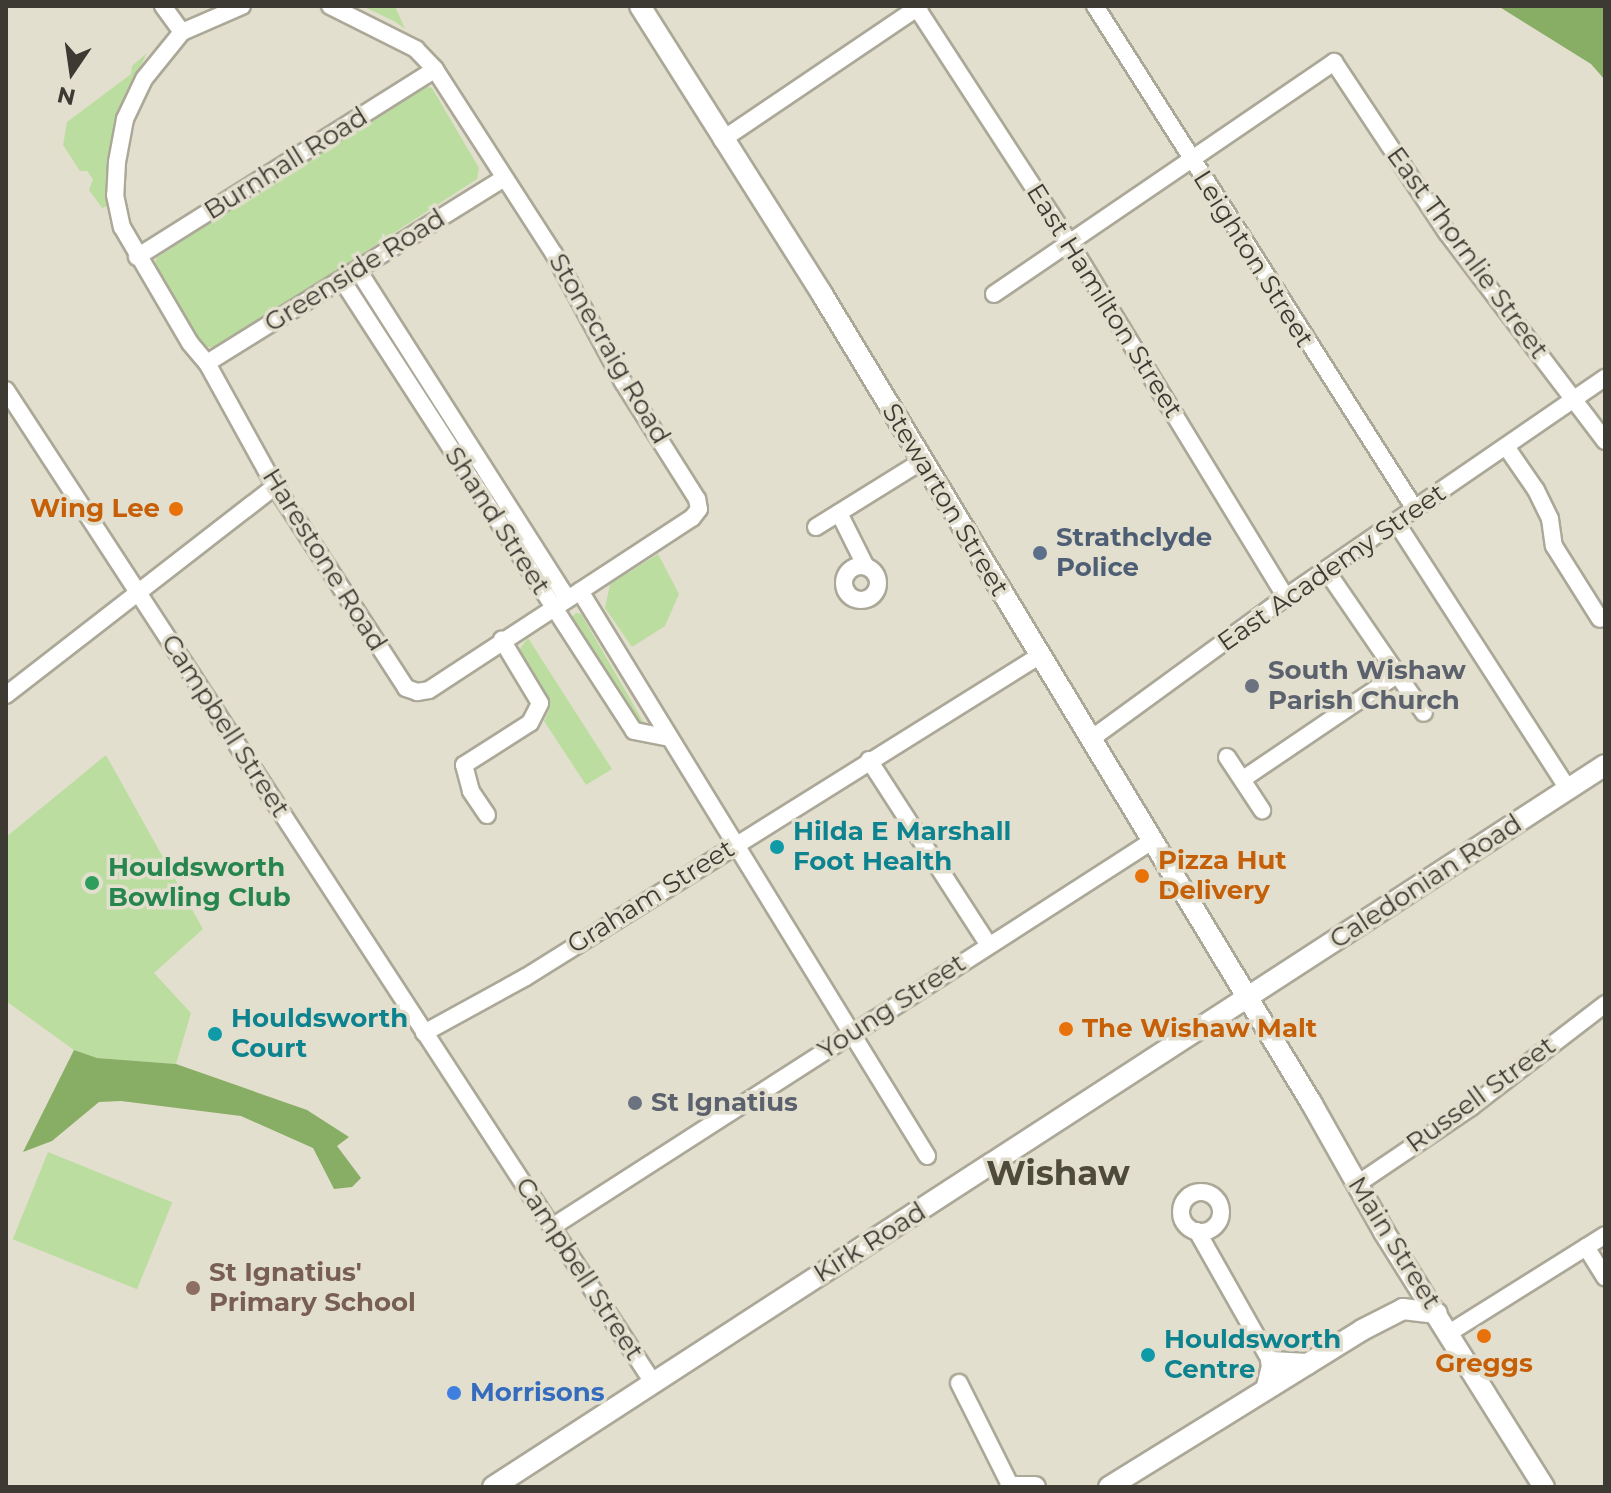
<!DOCTYPE html>
<html>
<head>
<meta charset="utf-8">
<style>
	body { margin:0 }
	#map { position:relative; width:1611px; height:1493px; overflow:hidden; background:#e3dfce; font-family:Montserrat,sans-serif }
	div>[style] { position:absolute }
	.green>* { inset:0; background:#bcdda0; transform-origin:0 0 }
	.forest>* { inset:0; background:#88ad64 }
	.roads { filter:drop-shadow(2px 0 #aca898) drop-shadow(-2px 0 #aca898) drop-shadow(0 2px #aca898) drop-shadow(0 -2px #aca898) }
	.minor>* { height:16px; margin:-8px; padding:0 8px; transform-origin:8px; border-radius:8px; background:#fff }
	.minor>.ring { margin:-8px; padding:0; box-sizing:content-box; background:none; border:16px solid #fff; border-radius:50% }
	.major>* { height:20px; margin:-10px; padding:0 10px; transform-origin:10px; border-radius:10px; background:#fff }
	.dots>* { width:22px; height:22px; translate:-50% -50%; box-sizing:border-box; border:4px solid #e3dfce; border-radius:50% }
	span { translate:-50% -50%; white-space:nowrap; text-align:center; line-height:1.15; -webkit-text-stroke:7px #e3dfce; paint-order:stroke }
	.street-label { font-size:26px; color:#3c3a33 }
	.food-label { font-size:26px; color:#c56008; font-weight:700 }
	.right { translate:-100% -50%; text-align:right }
	.left { translate:0 -50%; text-align:left }
	.service-label { font-size:26px; color:#4e5e75; font-weight:700 }
	.worship-label { font-size:26px; color:#5b616d; font-weight:700 }
	.culture-label { font-size:26px; color:#0d838f; font-weight:700 }
	.leisure-label { font-size:26px; color:#27864d; font-weight:700 }
	.education-label { font-size:26px; color:#785e54; font-weight:700 }
	.shop-label { font-size:26px; color:#366cbe; font-weight:700 }
	.district-label { font-size:34px; color:#4e4a3c; font-weight:700 }
	.frame { position:absolute; inset:0; border:8px solid #3c3a33; pointer-events:none }
	.north { position:absolute; left:32px; top:32px; width:80px; height:80px; -webkit-text-stroke:6px #e3dfce; paint-order:stroke; rotate:193deg; font-size:22px; font-weight:700; line-height:32px; text-align:center; color:#3c3a33 }
	.north::after { content:''; display:block; margin:auto; width:28px; height:36px; background:#3c3a33; clip-path:polygon(50% 0,100% 100%,50% 72%,0 100%) }
</style>
</head>
<body>
<div id="map">
	<div class="green">
		<i style="clip-path:polygon(362px 6px,395px 6px,405px 29px,394px 21px)"></i>
		<i style="clip-path:polygon(147px 53px,116px 116px,108px 159px,108px 206px,102px 208px,89px 190px,93px 179px,87px 171px,80px 171px,63px 145px,67px 122px,131px 74px,132px 66px)"></i>
		<i style="clip-path:polygon(422px 85px,432px 88px,479px 168px,477px 179px,218px 347px,202px 347px,155px 270px,156px 258px)"></i>
		<i style="clip-path:polygon(658px 554px,679px 594px,665px 626px,632px 647px,605px 608px,610px 584px)"></i>
		<i style="clip-path:polygon(576px 613px,581px 614px,648px 730px,636px 722px,571px 618px)"></i>
		<i style="clip-path:polygon(528px 638px,612px 769px,586px 785px,544px 721px,550px 708px,516px 654px)"></i>
		<i style="clip-path:polygon(106px 755px,203px 929px,154px 973px,191px 1013px,176px 1064px,97px 1058px,74px 1050px,6px 1001px,6px 837px)"></i>
		<i style="left:48px;top:1152px;width:134px;height:94px;rotate:22deg"></i>
	</div>
	<div class="forest">
		<i style="clip-path:polygon(1498px 6px,1605px 6px,1605px 80px,1591px 64px)"></i>
		<i style="clip-path:polygon(74px 1050px,97px 1058px,176px 1064px,307px 1110px,349px 1137px,337px 1146px,361px 1178px,352px 1187px,334px 1189px,313px 1148px,241px 1116px,121px 1101px,99px 1102px,52px 1141px,23px 1152px)"></i>
	</div>
	<div class="roads">
		<div class="minor">
			<i style="left:163px;top:6px;width:32px;rotate:54deg"></i>
			<i style="left:242px;top:6px;width:65px;rotate:156.6deg"></i>
			<i style="left:182px;top:32px;width:60px;rotate:129deg"></i>
			<i style="left:144px;top:79px;width:44px;rotate:115.4deg"></i>
			<i style="left:125px;top:119px;width:44px;rotate:100.5deg"></i>
			<i style="left:117px;top:162px;width:33px;rotate:93deg"></i>
			<i style="left:115px;top:195px;width:33px;rotate:78deg"></i>
			<i style="left:122px;top:227px;width:134px;rotate:59.6deg"></i>
			<i style="left:190px;top:343px;width:26px;rotate:50deg"></i>
			<i style="left:207px;top:363px;width:141px;rotate:61.1deg"></i>
			<i style="left:275px;top:486px;width:241px;rotate:57deg"></i>
			<i style="left:406px;top:688px;width:12px;rotate:20deg"></i>
			<i style="left:417px;top:692px;width:12px;rotate:-9deg"></i>
			<i style="left:429px;top:690px;width:314px;rotate:-33.2deg"></i>
			<i style="left:692px;top:518px;width:11px;rotate:-52deg"></i>
			<i style="left:699px;top:509px;width:10px;rotate:-101deg"></i>
			<i style="left:697px;top:499px;width:138px;rotate:-122.3deg"></i>
			<i style="left:623px;top:382px;width:145px;rotate:-118.3deg"></i>
			<i style="left:554px;top:254px;width:220px;rotate:-122.8deg"></i>
			<i style="left:435px;top:69px;width:28px;rotate:-134deg"></i>
			<i style="left:416px;top:49px;width:96px;rotate:-153.4deg"></i>
			<i style="left:1095px;top:6px;width:596px;rotate:57.54deg"></i>
			<i style="left:917px;top:8px;width:279px;rotate:57deg"></i>
			<i style="left:1069px;top:242px;width:416px;rotate:58.6deg"></i>
			<i style="left:722px;top:140px;width:239px;rotate:-34.1deg"></i>
			<i style="left:137px;top:257px;width:352px;rotate:-32.2deg"></i>
			<i style="left:358px;top:270px;width:389px;rotate:57.5deg"></i>
			<i style="left:342px;top:280px;width:537px;rotate:57.08deg"></i>
			<i style="left:634px;top:731px;width:36px;rotate:11deg"></i>
			<i style="left:994px;top:294px;width:412px;rotate:-34.3deg"></i>
			<i style="left:1334px;top:62px;width:206px;rotate:56.5deg"></i>
			<i style="left:1448px;top:234px;width:260px;rotate:52.8deg"></i>
			<i style="left:207px;top:363px;width:349px;rotate:-31.9deg"></i>
			<i style="left:6px;top:390px;width:1187px;rotate:56.9deg"></i>
			<i style="left:1507px;top:448px;width:51px;rotate:55.4deg"></i>
			<i style="left:1536px;top:490px;width:32px;rotate:64deg"></i>
			<i style="left:1550px;top:519px;width:27px;rotate:82deg"></i>
			<i style="left:1554px;top:546px;width:86px;rotate:57.8deg"></i>
			<i style="left:839px;top:513px;width:58px;rotate:63.4deg"></i>
			<i style="left:1396px;top:522px;width:319px;rotate:57.2deg"></i>
			<i style="left:816px;top:527px;width:125px;rotate:-31.9deg"></i>
			<i class="ring" style="left:844px;top:566px;width:18px;height:18px"></i>
			<i style="left:1326px;top:570px;width:173px;rotate:55.6deg"></i>
			<i style="left:580px;top:591px;width:663px;rotate:58.44deg"></i>
			<i style="left:6px;top:695px;width:341px;rotate:-37.8deg"></i>
			<i style="left:1091px;top:739px;width:241px;rotate:-36.1deg"></i>
			<i style="left:1286px;top:597px;width:387px;rotate:-34.5deg"></i>
			<i style="left:1227px;top:757px;width:64px;rotate:56.6deg"></i>
			<i style="left:869px;top:760px;width:219px;rotate:57.1deg"></i>
			<i style="left:1243px;top:779px;width:187px;rotate:-34.1deg"></i>
			<i style="left:487px;top:815px;width:29px;rotate:-124deg"></i>
			<i style="left:471px;top:791px;width:27px;rotate:-105deg"></i>
			<i style="left:464px;top:765px;width:78px;rotate:-32.5deg"></i>
			<i style="left:530px;top:723px;width:22px;rotate:-63deg"></i>
			<i style="left:540px;top:703px;width:74px;rotate:-121.1deg"></i>
			<i style="left:424px;top:1033px;width:116px;rotate:-28.8deg"></i>
			<i style="left:526px;top:977px;width:605px;rotate:-32.04deg"></i>
			<i style="left:1356px;top:1185px;width:139px;rotate:-34.1deg"></i>
			<i style="left:1471px;top:1107px;width:169px;rotate:-37.5deg"></i>
			<i class="ring" style="left:1181px;top:1192px;width:24px;height:24px"></i>
			<i style="left:552px;top:1227px;width:713px;rotate:-32.75deg"></i>
			<i style="left:1197px;top:1231px;width:150px;rotate:60.5deg"></i>
			<i style="left:1271px;top:1362px;width:32px;rotate:104deg"></i>
			<i style="left:1586px;top:1247px;width:36px;rotate:58deg"></i>
			<i style="left:1449px;top:1333px;width:184px;rotate:-32.1deg"></i>
			<i style="left:959px;top:1383px;width:116px;rotate:63.4deg"></i>
		</div>
		<div class="major">
			<i style="left:640px;top:6px;width:341px;rotate:57.7deg"></i>
			<i style="left:822px;top:294px;width:947px;rotate:58.83deg"></i>
			<i style="left:1312px;top:1104px;width:147px;rotate:60.6deg"></i>
			<i style="left:1384px;top:1232px;width:301px;rotate:57.9deg"></i>
			<i style="left:1271px;top:1362px;width:37px;rotate:3deg"></i>
			<i style="left:493px;top:1487px;width:1326px;rotate:-32.99deg"></i>
			<i style="left:1010px;top:1487px;width:25px"></i>
			<i style="left:1109px;top:1487px;width:298px;rotate:-31.8deg"></i>
			<i style="left:1362px;top:1330px;width:46px;rotate:-27.1deg"></i>
			<i style="left:1403px;top:1309px;width:34px;rotate:7deg"></i>
		</div>
	</div>
	<div class="dots">
		<i style="left:176px;top:509px;background:#e8710a"></i>
		<i style="left:1040px;top:553px;background:#5c6f8a"></i>
		<i style="left:1252px;top:686px;background:#6b7280"></i>
		<i style="left:777px;top:847px;background:#0f9aa8"></i>
		<i style="left:1142px;top:876px;background:#e8710a"></i>
		<i style="left:92px;top:883px;background:#2e9e5b"></i>
		<i style="left:1066px;top:1029px;background:#e8710a"></i>
		<i style="left:215px;top:1034px;background:#0f9aa8"></i>
		<i style="left:635px;top:1103px;background:#6b7280"></i>
		<i style="left:193px;top:1288px;background:#8d6e63"></i>
		<i style="left:1484px;top:1336px;background:#e8710a"></i>
		<i style="left:1148px;top:1355px;background:#0f9aa8"></i>
		<i style="left:454px;top:1393px;background:#3f7fe0"></i>
	</div>
	<div class="street-label">
		<span style="left:286px;top:164px;rotate:-32deg">Burnhall Road</span>
		<span style="left:1467px;top:253px;rotate:54deg">East Thornlie Street</span>
		<span style="left:1253px;top:259px;rotate:58deg">Leighton Street</span>
		<span style="left:355px;top:271px;rotate:-32deg">Greenside Road</span>
		<span style="left:1104px;top:301px;rotate:58deg">East Hamilton Street</span>
		<span style="left:609px;top:349px;rotate:60deg">Stonecraig Road</span>
		<span style="left:945px;top:500px;rotate:59deg">Stewarton Street</span>
		<span style="left:497px;top:521px;rotate:57deg">Shand Street</span>
		<span style="left:324px;top:560px;rotate:58deg">Harestone Road</span>
		<span style="left:1332px;top:568px;rotate:-35deg">East Academy Street</span>
		<span style="left:225px;top:726px;rotate:57deg">Campbell Street</span>
		<span style="left:1426px;top:882px;rotate:-33deg">Caledonian Road</span>
		<span style="left:651px;top:897px;rotate:-32deg">Graham Street</span>
		<span style="left:892px;top:1007px;rotate:-33deg">Young Street</span>
		<span style="left:1481px;top:1095px;rotate:-36deg">Russell Street</span>
		<span style="left:870px;top:1243px;rotate:-32deg">Kirk Road</span>
		<span style="left:1394px;top:1243px;rotate:58deg">Main Street</span>
		<span style="left:579px;top:1269px;rotate:57deg">Campbell Street</span>
	</div>
	<div class="food-label">
		<span class="right" style="left:160px;top:509px">Wing Lee</span>
		<span class="left" style="left:1158px;top:876px">Pizza Hut<br>Delivery</span>
		<span class="left" style="left:1082px;top:1029px">The Wishaw Malt</span>
		<span style="left:1484px;top:1364px">Greggs</span>
	</div>
	<div class="service-label">
		<span class="left" style="left:1056px;top:553px">Strathclyde<br>Police</span>
	</div>
	<div class="worship-label">
		<span class="left" style="left:1268px;top:686px">South Wishaw<br>Parish Church</span>
		<span class="left" style="left:651px;top:1103px">St Ignatius</span>
	</div>
	<div class="culture-label">
		<span class="left" style="left:793px;top:847px">Hilda E Marshall<br>Foot Health</span>
		<span class="left" style="left:231px;top:1034px">Houldsworth<br>Court</span>
		<span class="left" style="left:1164px;top:1355px">Houldsworth<br>Centre</span>
	</div>
	<div class="leisure-label">
		<span class="left" style="left:108px;top:883px">Houldsworth<br>Bowling Club</span>
	</div>
	<div class="education-label">
		<span class="left" style="left:209px;top:1288px">St Ignatius'<br>Primary School</span>
	</div>
	<div class="shop-label">
		<span class="left" style="left:470px;top:1393px">Morrisons</span>
	</div>
	<div class="district-label">
		<span style="left:1058px;top:1174px">Wishaw</span>
	</div>
	<div class="frame"></div>
	<div class="north">N</div>
</div>
</body>
</html>
